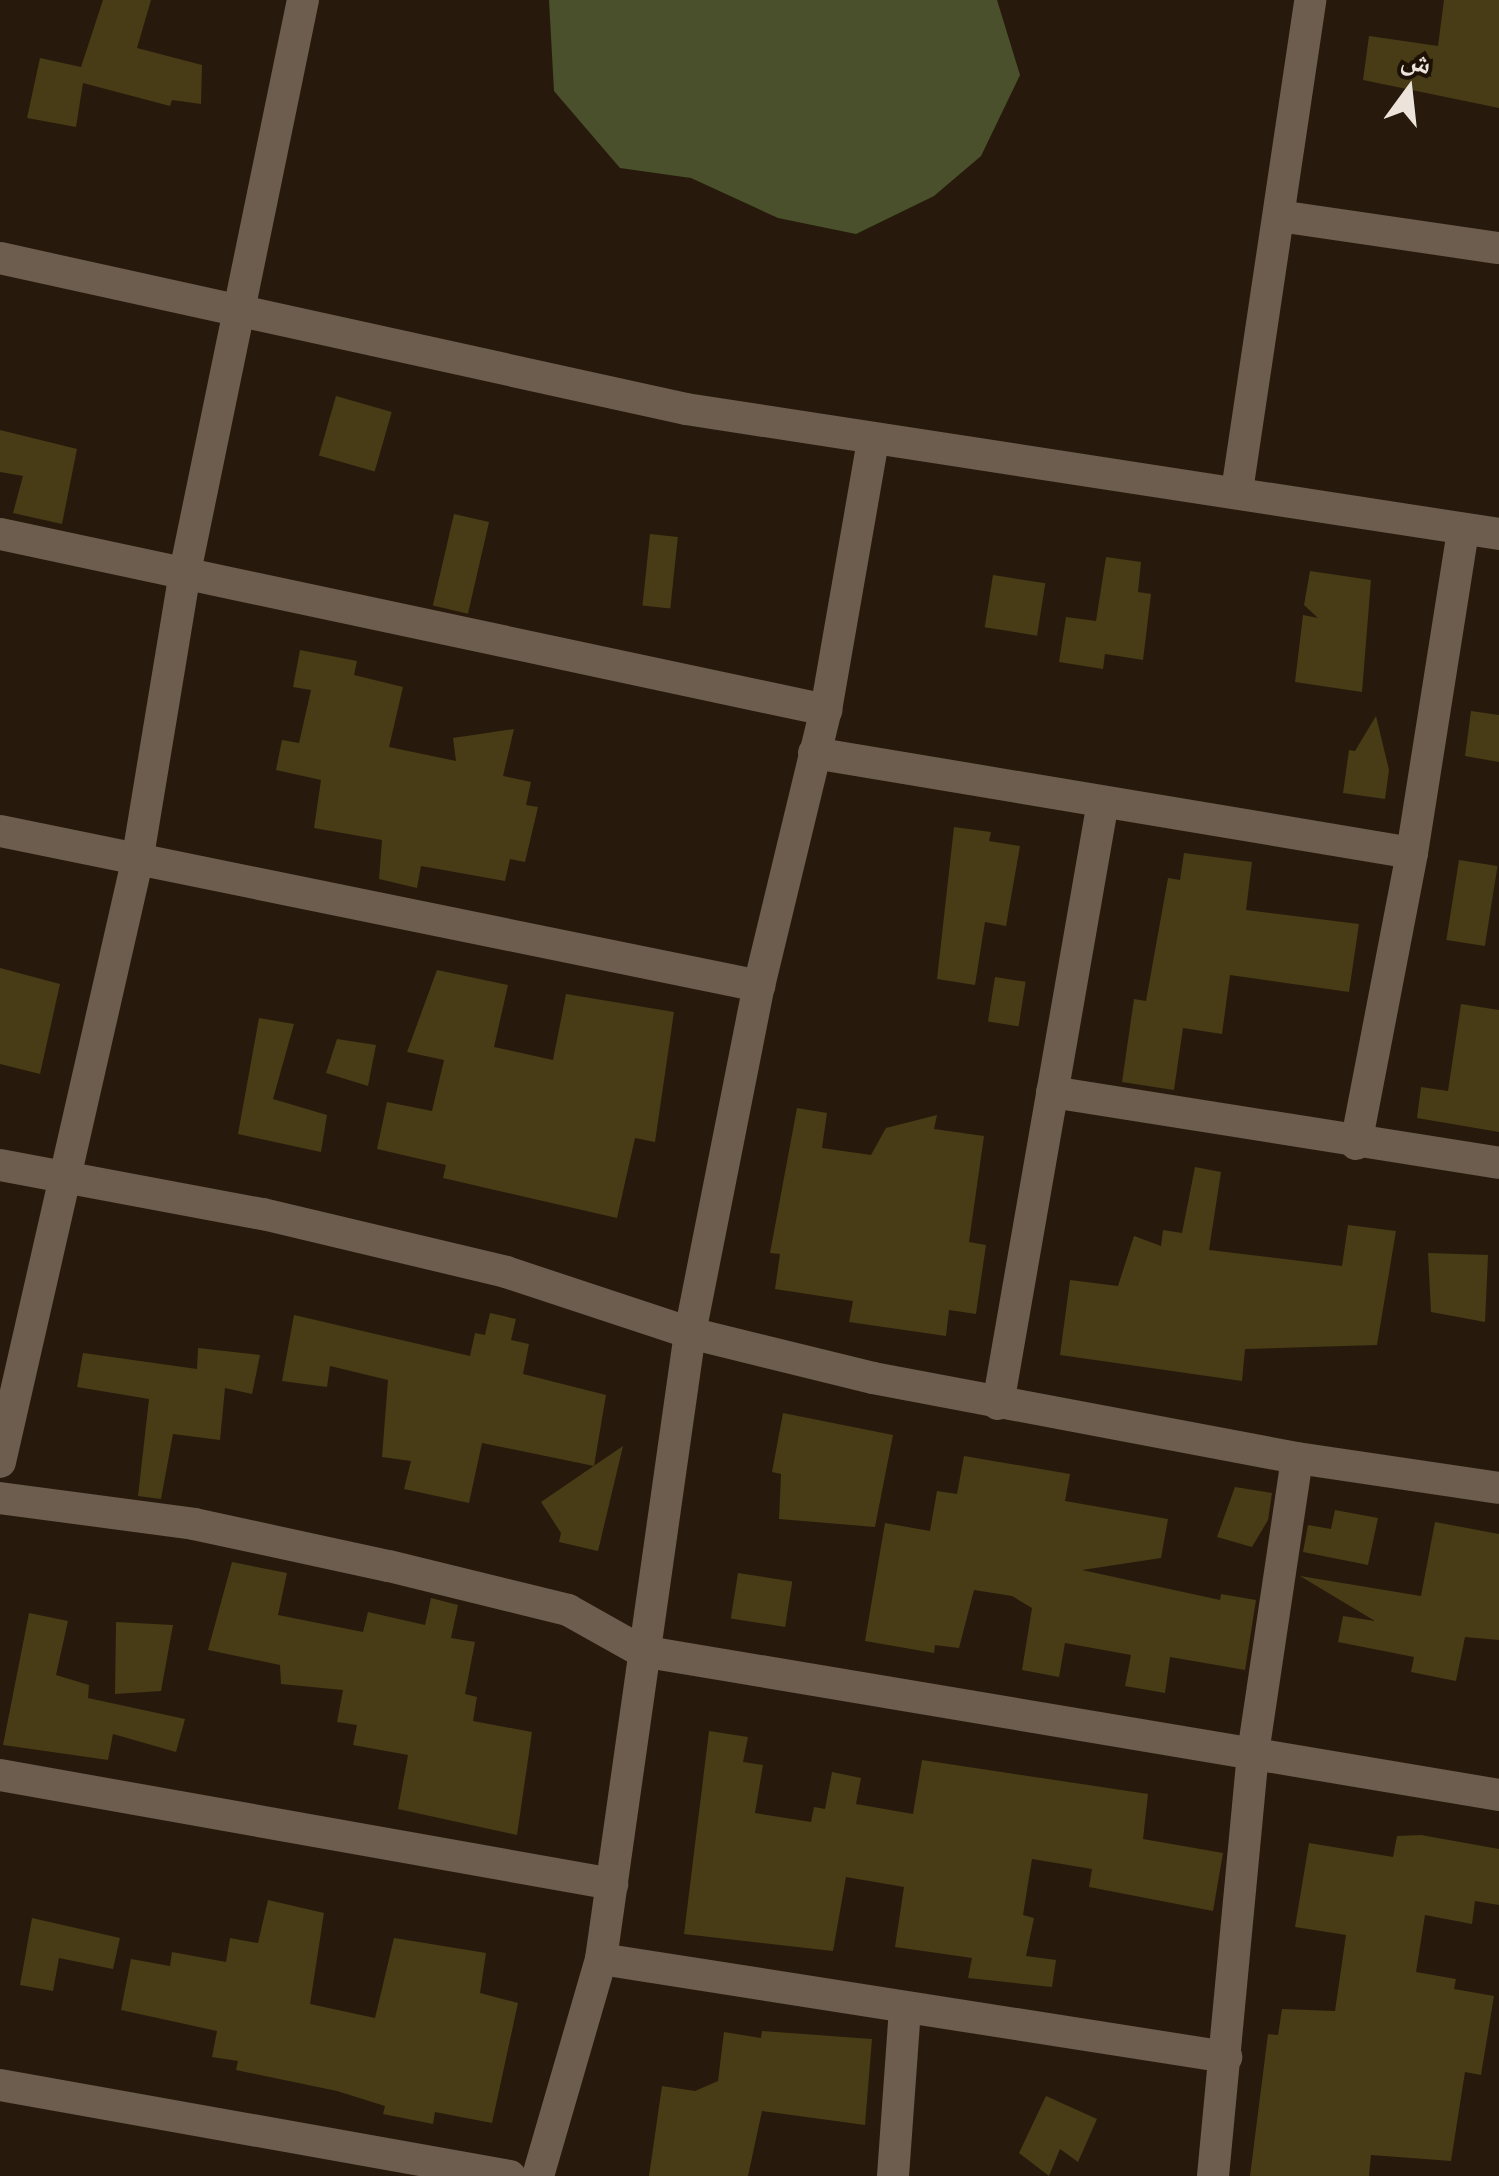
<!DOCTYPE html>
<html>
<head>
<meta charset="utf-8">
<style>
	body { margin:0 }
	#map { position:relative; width:1499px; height:2176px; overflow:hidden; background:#271a0c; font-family:Montserrat,"Noto Naskh Arabic",sans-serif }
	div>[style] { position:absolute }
	.water>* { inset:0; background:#49502b }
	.building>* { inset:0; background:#473c15; transform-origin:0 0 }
	.minor>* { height:32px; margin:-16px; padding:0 16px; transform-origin:16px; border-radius:16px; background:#6c5d4e }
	span { translate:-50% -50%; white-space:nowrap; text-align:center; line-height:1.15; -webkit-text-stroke:8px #1d1105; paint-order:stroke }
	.north { position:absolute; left:1359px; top:40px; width:100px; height:100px; -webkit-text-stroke:8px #1d1105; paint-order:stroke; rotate:15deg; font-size:28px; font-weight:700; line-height:40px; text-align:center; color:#ece3da }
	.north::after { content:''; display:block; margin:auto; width:35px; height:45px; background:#ece3da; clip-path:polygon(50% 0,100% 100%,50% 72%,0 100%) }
</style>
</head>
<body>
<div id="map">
	<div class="water">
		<i style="clip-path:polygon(549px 0,997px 0,1020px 75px,981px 156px,934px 196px,856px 234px,778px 218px,691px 178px,620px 168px,554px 91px)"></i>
	</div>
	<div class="building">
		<i style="clip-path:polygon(103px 0,151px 0,137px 48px,202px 65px,201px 104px,172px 100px,170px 106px,83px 83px,76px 127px,27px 118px,40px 58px,81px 67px)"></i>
		<i style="clip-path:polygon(1444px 0,1499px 0,1499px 108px,1363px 80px,1369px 36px,1438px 46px)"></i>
		<i style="left:336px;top:396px;width:58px;height:62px;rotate:16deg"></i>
		<i style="clip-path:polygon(0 430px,77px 449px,62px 524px,13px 513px,23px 476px,0 472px)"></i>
		<i style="left:454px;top:514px;width:36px;height:94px;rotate:13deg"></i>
		<i style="left:650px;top:534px;width:28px;height:72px;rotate:6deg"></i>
		<i style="clip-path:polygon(1106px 557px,1141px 562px,1138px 592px,1151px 594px,1143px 660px,1105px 654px,1103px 669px,1059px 662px,1066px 617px,1096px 621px)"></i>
		<i style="clip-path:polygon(1310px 571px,1371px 580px,1362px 692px,1295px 682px,1303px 615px,1318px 618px,1304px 605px)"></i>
		<i style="left:993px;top:575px;width:53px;height:53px;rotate:9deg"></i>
		<i style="clip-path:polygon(300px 650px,357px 661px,354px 675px,403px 687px,389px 747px,456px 761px,453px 738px,514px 729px,503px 776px,531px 782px,526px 805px,538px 807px,525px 862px,510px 859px,505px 881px,421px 866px,417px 888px,379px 879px,382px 840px,314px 828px,321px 780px,276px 770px,282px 740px,299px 743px,311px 690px,293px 687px)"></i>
		<i style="clip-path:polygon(1471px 711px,1499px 715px,1499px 762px,1465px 756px)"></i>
		<i style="clip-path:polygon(1376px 716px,1389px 770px,1385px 799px,1343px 793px,1349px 750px,1355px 751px)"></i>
		<i style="clip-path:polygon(954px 827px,991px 832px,989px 841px,1020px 846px,1006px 926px,985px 922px,975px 985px,937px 979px)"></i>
		<i style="clip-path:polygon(1184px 853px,1252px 862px,1246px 910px,1359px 924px,1349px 992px,1230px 975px,1222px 1034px,1183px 1028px,1174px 1090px,1122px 1082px,1134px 999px,1146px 1001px,1168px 878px,1180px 880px)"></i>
		<i style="left:1459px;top:860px;width:39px;height:81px;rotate:9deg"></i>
		<i style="clip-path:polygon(0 968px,60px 984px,40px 1074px,0 1064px)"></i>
		<i style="clip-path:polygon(437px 970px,508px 985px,494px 1047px,553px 1060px,566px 994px,674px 1012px,655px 1142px,635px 1138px,617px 1218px,443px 1178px,446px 1165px,377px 1149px,387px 1102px,432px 1111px,444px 1060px,407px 1052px)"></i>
		<i style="left:995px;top:977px;width:31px;height:45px;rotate:9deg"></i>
		<i style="clip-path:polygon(1461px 1004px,1499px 1010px,1499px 1132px,1417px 1118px,1421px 1087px,1448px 1091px)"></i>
		<i style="clip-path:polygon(259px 1018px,294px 1024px,273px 1099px,327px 1115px,321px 1152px,238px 1134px)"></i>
		<i style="clip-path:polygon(337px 1039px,376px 1045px,368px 1086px,326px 1073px)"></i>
		<i style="clip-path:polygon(797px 1108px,827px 1113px,822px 1148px,871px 1155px,886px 1128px,937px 1115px,934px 1129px,984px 1136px,969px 1242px,986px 1245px,976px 1314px,949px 1310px,946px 1336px,849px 1322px,853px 1301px,775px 1289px,780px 1254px,770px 1253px)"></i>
		<i style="clip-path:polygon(1195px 1167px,1221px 1172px,1209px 1250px,1342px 1266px,1348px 1225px,1396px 1231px,1377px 1345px,1245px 1349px,1242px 1381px,1060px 1355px,1070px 1280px,1118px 1286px,1134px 1236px,1161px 1246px,1163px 1230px,1182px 1233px)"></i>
		<i style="clip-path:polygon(1428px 1253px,1488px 1255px,1485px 1322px,1431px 1312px)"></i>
		<i style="clip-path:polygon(490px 1313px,516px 1319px,511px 1340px,529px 1344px,523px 1374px,606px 1395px,594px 1466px,482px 1443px,469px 1503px,404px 1489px,411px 1461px,382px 1457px,388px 1380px,330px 1366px,327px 1387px,282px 1381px,294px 1315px,470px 1356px,475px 1333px,485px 1335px)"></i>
		<i style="clip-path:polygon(198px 1348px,260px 1355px,252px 1394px,225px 1388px,220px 1440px,173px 1434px,161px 1499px,138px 1496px,149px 1399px,77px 1387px,83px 1353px,197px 1369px)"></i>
		<i style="clip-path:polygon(783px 1413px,893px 1435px,875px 1527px,779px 1519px,781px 1474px,772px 1472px)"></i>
		<i style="clip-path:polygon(623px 1446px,598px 1551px,559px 1542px,561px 1533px,541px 1502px)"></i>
		<i style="clip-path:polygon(964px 1456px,1070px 1474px,1065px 1501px,1168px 1519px,1161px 1558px,1082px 1570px,1220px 1600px,1221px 1594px,1256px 1600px,1245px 1670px,1170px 1657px,1165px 1693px,1125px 1686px,1131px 1655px,1065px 1643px,1059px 1677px,1022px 1670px,1032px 1608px,1012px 1596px,974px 1590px,959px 1648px,935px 1645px,934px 1653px,865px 1641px,885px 1523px,930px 1531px,937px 1491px,957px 1494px)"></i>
		<i style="clip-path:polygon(1235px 1487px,1272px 1493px,1268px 1520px,1252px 1547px,1217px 1537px)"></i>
		<i style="clip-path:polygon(1335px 1510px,1378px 1518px,1368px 1565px,1303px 1552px,1308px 1525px,1331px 1529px)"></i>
		<i style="clip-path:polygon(1435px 1522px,1499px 1534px,1499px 1640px,1465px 1637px,1456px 1681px,1411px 1672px,1414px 1657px,1338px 1642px,1343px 1616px,1375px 1621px,1300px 1576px,1421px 1596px)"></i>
		<i style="clip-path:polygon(232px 1562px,287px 1573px,278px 1615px,363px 1632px,368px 1612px,425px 1625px,431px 1598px,458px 1605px,451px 1638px,475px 1642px,465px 1694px,477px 1697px,473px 1721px,532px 1732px,517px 1835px,398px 1809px,408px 1755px,353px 1745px,357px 1725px,337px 1722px,343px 1690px,281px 1684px,280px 1665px,208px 1650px)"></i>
		<i style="left:738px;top:1573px;width:55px;height:46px;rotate:9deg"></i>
		<i style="clip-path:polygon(29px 1613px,68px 1621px,56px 1675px,89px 1685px,88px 1698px,185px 1719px,176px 1752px,113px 1734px,108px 1760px,3px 1745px)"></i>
		<i style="clip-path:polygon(116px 1622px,173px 1625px,161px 1691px,115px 1694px)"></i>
		<i style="clip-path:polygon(709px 1731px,748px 1737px,743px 1762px,763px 1765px,755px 1813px,811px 1822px,814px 1807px,825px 1809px,832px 1772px,861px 1778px,856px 1804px,913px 1814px,922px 1760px,1148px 1794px,1143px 1839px,1223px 1853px,1213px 1911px,1089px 1887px,1092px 1869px,1032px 1859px,1023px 1915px,1034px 1918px,1026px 1956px,1056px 1960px,1052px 1987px,968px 1978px,972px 1958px,895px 1947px,904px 1887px,846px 1877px,833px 1951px,684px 1934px)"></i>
		<i style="clip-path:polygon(1421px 1835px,1499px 1849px,1499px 1905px,1475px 1901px,1472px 1924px,1425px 1915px,1416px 1972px,1456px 1979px,1454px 1989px,1494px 1996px,1481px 2075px,1465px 2072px,1451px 2161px,1371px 2155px,1369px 2176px,1250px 2176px,1268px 2034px,1278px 2035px,1282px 2009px,1335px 2011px,1346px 1935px,1295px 1927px,1309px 1843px,1393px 1857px,1397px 1836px)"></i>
		<i style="clip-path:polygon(268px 1900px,324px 1913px,310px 2004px,375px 2018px,394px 1938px,486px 1953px,480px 1993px,518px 2003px,492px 2123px,435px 2112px,433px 2124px,383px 2114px,385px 2106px,337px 2091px,236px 2070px,238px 2061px,212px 2057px,217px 2031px,121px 2010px,131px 1959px,170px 1966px,172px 1952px,226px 1962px,230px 1938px,258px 1943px)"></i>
		<i style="clip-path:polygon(32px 1918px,120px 1938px,113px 1969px,59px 1958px,53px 1991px,20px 1985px)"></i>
		<i style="clip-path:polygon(762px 2031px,872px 2039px,865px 2125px,762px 2111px,748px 2176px,649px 2176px,662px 2086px,695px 2091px,718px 2081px,724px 2032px,761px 2038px)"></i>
		<i style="clip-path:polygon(1046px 2096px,1097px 2119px,1078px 2162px,1060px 2149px,1049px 2176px,1019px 2153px)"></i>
	</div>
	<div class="minor">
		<i style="left:1279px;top:216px;width:222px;rotate:8.3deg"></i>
		<i style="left:0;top:258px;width:702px;rotate:12.41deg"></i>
		<i style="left:686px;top:409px;width:823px;rotate:8.74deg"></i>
		<i style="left:1237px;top:491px;width:496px;rotate:-81.5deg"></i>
		<i style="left:0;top:534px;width:845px;rotate:12.03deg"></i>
		<i style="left:814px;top:753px;width:606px;rotate:9.49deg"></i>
		<i style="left:0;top:831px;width:775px;rotate:11.54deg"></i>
		<i style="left:1052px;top:1092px;width:453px;rotate:9deg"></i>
		<i style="left:1356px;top:1144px;width:296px;rotate:-79.1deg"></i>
		<i style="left:1412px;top:853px;width:327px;rotate:-81deg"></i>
		<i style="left:0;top:1165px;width:268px;rotate:10.6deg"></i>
		<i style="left:263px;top:1214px;width:250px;rotate:13.4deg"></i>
		<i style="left:506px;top:1272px;width:194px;rotate:18.3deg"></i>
		<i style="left:690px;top:1333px;width:188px;rotate:13.8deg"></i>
		<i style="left:873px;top:1378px;width:431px;rotate:10.7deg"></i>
		<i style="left:1297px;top:1458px;width:204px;rotate:8.4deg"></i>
		<i style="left:998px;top:1404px;width:611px;rotate:-80.11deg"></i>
		<i style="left:0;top:1462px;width:615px;rotate:-77.14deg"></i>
		<i style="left:137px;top:862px;width:289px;rotate:-80.6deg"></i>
		<i style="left:184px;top:577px;width:589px;rotate:-78.35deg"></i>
		<i style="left:0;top:1498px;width:196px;rotate:7.6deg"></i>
		<i style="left:194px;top:1524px;width:199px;rotate:12.2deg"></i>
		<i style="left:389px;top:1566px;width:184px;rotate:13.8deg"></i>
		<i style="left:568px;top:1610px;width:84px;rotate:29.3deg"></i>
		<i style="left:641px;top:1651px;width:870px;rotate:9.53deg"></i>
		<i style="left:0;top:1775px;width:622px;rotate:10.1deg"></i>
		<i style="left:601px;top:1959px;width:633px;rotate:8.91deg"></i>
		<i style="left:0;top:2085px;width:518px;rotate:10.12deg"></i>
		<i style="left:538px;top:2176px;width:226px;rotate:-73.8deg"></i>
		<i style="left:601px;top:1959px;width:632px;rotate:-81.91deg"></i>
		<i style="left:690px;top:1333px;width:354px;rotate:-78.8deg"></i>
		<i style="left:759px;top:986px;width:284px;rotate:-76.4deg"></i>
		<i style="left:826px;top:710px;width:274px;rotate:-80.1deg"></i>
		<i style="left:893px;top:2176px;width:167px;rotate:-85.9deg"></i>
		<i style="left:1213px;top:2176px;width:425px;rotate:-84.6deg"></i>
		<i style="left:1253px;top:1753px;width:298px;rotate:-81.5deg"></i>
	</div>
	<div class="north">ش</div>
</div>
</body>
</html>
